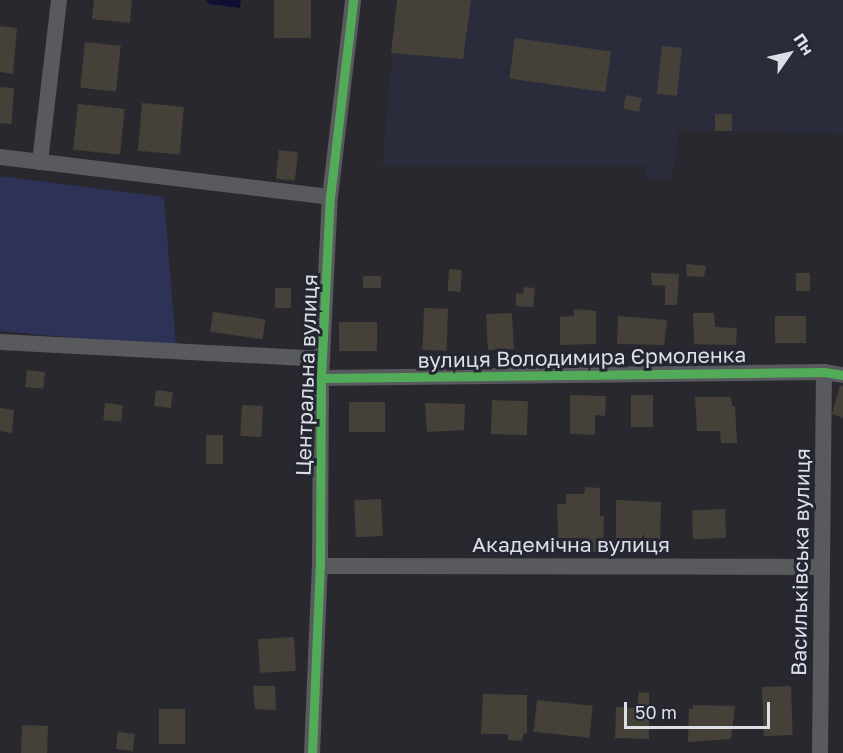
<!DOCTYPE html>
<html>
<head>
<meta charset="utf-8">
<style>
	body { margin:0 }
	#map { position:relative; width:843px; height:753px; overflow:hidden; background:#28282e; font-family:"Golos Text",sans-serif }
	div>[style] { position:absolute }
	.built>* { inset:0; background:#2a2c3c }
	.green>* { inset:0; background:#2d3256 }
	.water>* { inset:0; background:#0f0f34 }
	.building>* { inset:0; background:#454139; transform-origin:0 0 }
	.street>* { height:16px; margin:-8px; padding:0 8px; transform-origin:8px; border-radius:8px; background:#595a5d }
	.cycleway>* { height:9px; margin:-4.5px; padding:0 4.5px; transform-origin:4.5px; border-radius:4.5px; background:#51ab58 }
	span { translate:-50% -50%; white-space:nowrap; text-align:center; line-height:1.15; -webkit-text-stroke:6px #242632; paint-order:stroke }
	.street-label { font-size:21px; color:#dddfe7 }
	.north { position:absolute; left:759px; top:24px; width:60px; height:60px; -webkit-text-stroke:4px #242632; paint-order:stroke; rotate:56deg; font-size:16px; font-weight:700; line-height:24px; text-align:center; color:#dddfe7 }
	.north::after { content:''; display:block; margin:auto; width:21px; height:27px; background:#dddfe7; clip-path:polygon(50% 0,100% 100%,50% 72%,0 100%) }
	.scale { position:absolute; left:624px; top:702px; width:146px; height:27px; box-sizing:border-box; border:3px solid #dddfe7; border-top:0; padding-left:8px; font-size:18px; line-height:21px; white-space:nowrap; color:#dddfe7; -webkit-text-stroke:4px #242632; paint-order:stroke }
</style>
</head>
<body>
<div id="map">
	<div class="built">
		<i style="clip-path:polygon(397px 0,843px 0,843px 134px,679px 130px,672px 181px,646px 179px,646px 166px,382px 166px)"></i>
	</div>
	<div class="green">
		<i style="clip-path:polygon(0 176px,164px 197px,176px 347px,0 331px)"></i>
	</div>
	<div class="water">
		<i style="clip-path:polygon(206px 0,241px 0,240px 8px,209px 4px)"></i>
	</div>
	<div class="building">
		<i style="clip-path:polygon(94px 0,132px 0,130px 23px,92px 19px)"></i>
		<i style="left:274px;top:0;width:37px;height:38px"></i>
		<i style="clip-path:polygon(397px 0,471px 0,463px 59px,391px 53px)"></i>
		<i style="clip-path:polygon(0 26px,17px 28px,13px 74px,0 72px)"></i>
		<i style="left:515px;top:38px;width:97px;height:41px;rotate:8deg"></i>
		<i style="left:85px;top:42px;width:36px;height:46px;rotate:6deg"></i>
		<i style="left:662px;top:46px;width:20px;height:48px;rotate:6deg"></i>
		<i style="left:0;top:87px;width:14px;height:36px;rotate:4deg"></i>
		<i style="left:626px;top:95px;width:16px;height:14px;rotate:11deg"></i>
		<i style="left:142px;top:103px;width:42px;height:48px;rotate:5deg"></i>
		<i style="left:78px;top:104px;width:47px;height:46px;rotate:6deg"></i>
		<i style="left:715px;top:114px;width:17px;height:17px"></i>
		<i style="left:279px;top:150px;width:19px;height:29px;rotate:6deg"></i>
		<i style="clip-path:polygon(686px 264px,706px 266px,704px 277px,687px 276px)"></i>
		<i style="left:449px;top:269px;width:13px;height:22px;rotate:4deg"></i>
		<i style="clip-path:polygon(651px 273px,679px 274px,677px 305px,665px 305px,665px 286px,652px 285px)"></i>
		<i style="left:796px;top:273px;width:14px;height:18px"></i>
		<i style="left:363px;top:276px;width:18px;height:12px"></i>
		<i style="clip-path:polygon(524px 287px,535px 288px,533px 307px,516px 306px,516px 293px,523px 294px)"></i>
		<i style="left:275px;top:288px;width:16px;height:20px"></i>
		<i style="left:424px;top:308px;width:24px;height:42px;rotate:2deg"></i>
		<i style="clip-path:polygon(574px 309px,596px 311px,596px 344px,560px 345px,560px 317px,574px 316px)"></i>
		<i style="left:213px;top:312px;width:53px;height:20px;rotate:8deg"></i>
		<i style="left:512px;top:313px;width:36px;height:26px;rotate:87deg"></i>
		<i style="clip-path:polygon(693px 313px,714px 313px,715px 327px,737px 328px,736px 345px,694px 344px)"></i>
		<i style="clip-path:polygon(618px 316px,667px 320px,664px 345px,617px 344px)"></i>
		<i style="left:775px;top:316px;width:31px;height:27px"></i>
		<i style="left:339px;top:322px;width:38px;height:29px"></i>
		<i style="left:27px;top:370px;width:18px;height:17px;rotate:6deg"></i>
		<i style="clip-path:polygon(840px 385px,843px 386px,843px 418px,832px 414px)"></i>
		<i style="left:156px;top:390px;width:17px;height:16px;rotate:7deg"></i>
		<i style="clip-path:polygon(570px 395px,606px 396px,605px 416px,595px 415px,595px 435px,570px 434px)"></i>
		<i style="left:631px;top:395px;width:22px;height:32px"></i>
		<i style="clip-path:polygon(695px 397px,731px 397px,732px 406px,735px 406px,737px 443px,721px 443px,720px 431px,697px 431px)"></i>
		<i style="left:492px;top:400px;width:36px;height:34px;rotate:2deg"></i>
		<i style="left:385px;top:402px;width:30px;height:36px;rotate:90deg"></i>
		<i style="left:105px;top:403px;width:18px;height:17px;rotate:6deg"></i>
		<i style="clip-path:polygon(425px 403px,465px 404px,464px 430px,427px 432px)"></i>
		<i style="left:242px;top:405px;width:21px;height:31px;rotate:3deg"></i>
		<i style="clip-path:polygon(0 408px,14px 410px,12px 433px,0 431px)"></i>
		<i style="left:206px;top:435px;width:17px;height:29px"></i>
		<i style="clip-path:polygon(585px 487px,600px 488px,600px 516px,604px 517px,603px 552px,583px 551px,583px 538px,558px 538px,557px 504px,566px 504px,566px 494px,584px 494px)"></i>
		<i style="left:381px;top:499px;width:37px;height:27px;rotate:87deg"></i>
		<i style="clip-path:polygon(616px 500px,661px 502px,660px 548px,640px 547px,639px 539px,616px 538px)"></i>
		<i style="left:725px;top:509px;width:29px;height:33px;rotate:88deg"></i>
		<i style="left:294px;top:637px;width:34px;height:36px;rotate:87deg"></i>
		<i style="clip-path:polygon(253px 686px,275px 686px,276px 710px,255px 709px)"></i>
		<i style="left:791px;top:686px;width:49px;height:29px;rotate:88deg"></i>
		<i style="clip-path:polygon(639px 692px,649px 693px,649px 739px,615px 738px,616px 707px,637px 708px)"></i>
		<i style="clip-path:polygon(483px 694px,527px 695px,527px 733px,524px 733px,522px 741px,508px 740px,508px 734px,481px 734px)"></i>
		<i style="left:537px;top:700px;width:56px;height:32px;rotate:6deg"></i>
		<i style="clip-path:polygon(693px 705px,735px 706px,731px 739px,688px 742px,689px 709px,693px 709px)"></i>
		<i style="left:159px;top:709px;width:26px;height:35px"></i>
		<i style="left:22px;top:725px;width:26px;height:28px;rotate:2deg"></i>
		<i style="left:118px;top:732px;width:17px;height:17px;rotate:7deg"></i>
	</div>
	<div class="street">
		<i style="left:0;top:157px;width:332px;rotate:6.9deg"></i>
		<i style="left:40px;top:162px;width:163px;rotate:-83.3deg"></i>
		<i style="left:0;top:342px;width:323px;rotate:3deg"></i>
		<i style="left:321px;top:378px;width:503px;rotate:-0.68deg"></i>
		<i style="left:824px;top:372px;width:19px;rotate:9deg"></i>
		<i style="left:320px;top:566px;width:502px;rotate:0.11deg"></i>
		<i style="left:312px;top:753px;width:187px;rotate:-87.6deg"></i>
		<i style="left:320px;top:566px;width:188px;rotate:-89.7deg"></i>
		<i style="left:321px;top:378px;width:181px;rotate:-87.2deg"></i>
		<i style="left:330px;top:197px;width:198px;rotate:-83.3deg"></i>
		<i style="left:820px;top:753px;width:381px;rotate:-89.4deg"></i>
	</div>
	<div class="cycleway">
		<i style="left:321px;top:378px;width:503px;rotate:-0.68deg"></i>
		<i style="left:824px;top:372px;width:19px;rotate:9deg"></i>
		<i style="left:312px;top:753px;width:187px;rotate:-87.6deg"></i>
		<i style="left:320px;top:566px;width:188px;rotate:-89.7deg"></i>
		<i style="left:321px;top:378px;width:181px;rotate:-87.2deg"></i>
		<i style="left:330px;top:197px;width:198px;rotate:-83.3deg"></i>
	</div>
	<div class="street-label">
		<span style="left:582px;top:357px;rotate:-1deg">вулиця Володимира Єрмоленка</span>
		<span style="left:306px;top:375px;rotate:-88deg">Центральна вулиця</span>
		<span style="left:571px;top:544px">Академічна вулиця</span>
		<span style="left:800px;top:562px;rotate:-89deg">Васильківська вулиця</span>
	</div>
	<div class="north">Пн</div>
	<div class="scale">50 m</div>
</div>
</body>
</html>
